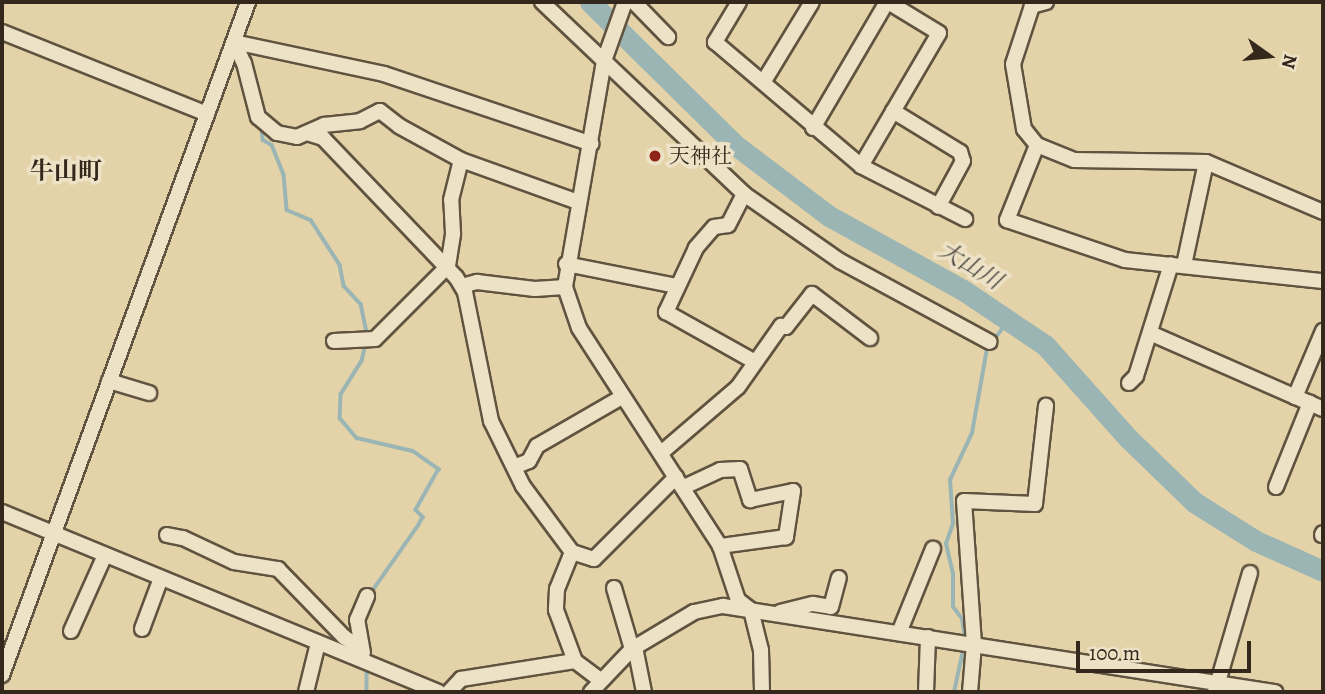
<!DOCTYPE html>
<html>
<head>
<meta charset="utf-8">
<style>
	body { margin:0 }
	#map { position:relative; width:1325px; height:694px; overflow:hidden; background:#e4d3a8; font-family:Alegreya,"Noto Serif JP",serif }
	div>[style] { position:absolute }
	.stream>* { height:3.5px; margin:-1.75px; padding:0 1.75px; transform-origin:1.75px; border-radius:1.75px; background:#9ab5b3 }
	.river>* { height:21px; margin:-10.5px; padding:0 10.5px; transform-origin:10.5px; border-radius:10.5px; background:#9ab5b3 }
	.roads { filter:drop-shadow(2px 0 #605340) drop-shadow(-2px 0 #605340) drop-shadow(0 2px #605340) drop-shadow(0 -2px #605340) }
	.street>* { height:14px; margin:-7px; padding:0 7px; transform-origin:7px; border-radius:7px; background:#ede2c6 }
	.dots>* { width:19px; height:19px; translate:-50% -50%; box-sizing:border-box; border:4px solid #ede2c6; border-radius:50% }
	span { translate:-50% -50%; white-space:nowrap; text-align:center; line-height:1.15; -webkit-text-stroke:7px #ede2c6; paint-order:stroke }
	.poi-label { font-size:21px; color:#34281d }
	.left { translate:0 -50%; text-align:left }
	.water-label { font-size:23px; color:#4e4b42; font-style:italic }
	.quarter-label { font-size:24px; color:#34281d; font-weight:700 }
	.frame { position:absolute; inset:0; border:4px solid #34281d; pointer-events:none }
	.north { position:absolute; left:1234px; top:21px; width:70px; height:70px; -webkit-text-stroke:5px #ede2c6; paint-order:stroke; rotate:105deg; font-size:19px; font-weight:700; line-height:28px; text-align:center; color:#34281d }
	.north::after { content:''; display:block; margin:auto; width:24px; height:32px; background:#34281d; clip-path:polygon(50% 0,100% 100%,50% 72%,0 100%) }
	.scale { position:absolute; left:1076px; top:641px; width:175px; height:32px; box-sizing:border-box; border:4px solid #34281d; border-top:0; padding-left:9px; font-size:21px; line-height:24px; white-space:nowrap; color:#34281d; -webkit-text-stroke:5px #ede2c6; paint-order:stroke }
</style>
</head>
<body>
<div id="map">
	<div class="stream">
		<i style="left:262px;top:128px;width:12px;rotate:85deg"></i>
		<i style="left:263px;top:140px;width:10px;rotate:29deg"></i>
		<i style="left:272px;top:145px;width:32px;rotate:68deg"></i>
		<i style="left:284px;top:175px;width:35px;rotate:85deg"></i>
		<i style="left:287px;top:210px;width:26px;rotate:23deg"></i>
		<i style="left:311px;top:220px;width:54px;rotate:57.2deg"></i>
		<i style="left:340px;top:265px;width:21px;rotate:79deg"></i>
		<i style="left:344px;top:286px;width:25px;rotate:47deg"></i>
		<i style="left:361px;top:304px;width:34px;rotate:78deg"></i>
		<i style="left:366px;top:344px;width:17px;rotate:103deg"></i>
		<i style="left:362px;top:361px;width:39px;rotate:122deg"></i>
		<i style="left:341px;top:394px;width:24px;rotate:92deg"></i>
		<i style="left:340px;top:418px;width:26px;rotate:50deg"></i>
		<i style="left:357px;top:438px;width:57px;rotate:13.1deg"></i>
		<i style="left:413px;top:451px;width:32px;rotate:35deg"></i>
		<i style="left:439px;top:469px;width:47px;rotate:119.3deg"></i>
		<i style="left:416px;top:510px;width:10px;rotate:45deg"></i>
		<i style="left:423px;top:517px;width:9px;rotate:117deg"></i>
		<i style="left:419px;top:525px;width:85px;rotate:125deg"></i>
		<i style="left:965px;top:638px;width:19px;rotate:-99deg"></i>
		<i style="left:962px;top:619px;width:15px;rotate:-127deg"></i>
		<i style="left:953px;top:607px;width:33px;rotate:-90deg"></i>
		<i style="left:953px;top:574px;width:31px;rotate:-103deg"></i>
		<i style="left:946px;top:544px;width:21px;rotate:-71deg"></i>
		<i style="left:953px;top:524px;width:44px;rotate:-93.9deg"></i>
		<i style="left:950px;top:480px;width:52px;rotate:-64.9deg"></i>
		<i style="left:972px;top:433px;width:85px;rotate:-79.9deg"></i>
		<i style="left:987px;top:349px;width:39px;rotate:-53deg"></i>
		<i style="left:367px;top:667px;width:25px;rotate:90deg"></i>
		<i style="left:954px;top:692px;width:47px;rotate:-77.7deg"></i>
	</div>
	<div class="river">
		<i style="left:590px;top:2px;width:202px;rotate:44.6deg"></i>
		<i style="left:734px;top:144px;width:119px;rotate:37.2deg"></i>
		<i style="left:829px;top:216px;width:153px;rotate:28.9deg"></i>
		<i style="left:963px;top:290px;width:99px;rotate:33.9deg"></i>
		<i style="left:1045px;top:345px;width:125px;rotate:48.3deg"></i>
		<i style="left:1128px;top:438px;width:92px;rotate:44.1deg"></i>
		<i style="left:1194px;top:502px;width:73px;rotate:32.2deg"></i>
		<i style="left:1256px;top:541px;width:73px;rotate:24.1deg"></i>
	</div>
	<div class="roads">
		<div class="street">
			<i style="left:542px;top:2px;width:279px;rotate:43.5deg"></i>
			<i style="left:744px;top:194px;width:117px;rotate:34.9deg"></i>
			<i style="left:840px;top:261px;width:170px;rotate:28.4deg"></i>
			<i style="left:625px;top:2px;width:63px;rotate:109.6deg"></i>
			<i style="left:604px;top:61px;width:229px;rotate:99.8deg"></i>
			<i style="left:565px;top:287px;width:43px;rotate:71.1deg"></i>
			<i style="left:579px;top:328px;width:260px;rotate:57.1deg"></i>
			<i style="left:720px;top:546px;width:57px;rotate:71.6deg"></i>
			<i style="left:738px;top:600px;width:16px;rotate:38deg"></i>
			<i style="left:751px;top:610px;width:41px;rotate:76deg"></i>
			<i style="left:761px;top:650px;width:42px;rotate:88.6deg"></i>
			<i style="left:634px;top:2px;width:49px;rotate:45.8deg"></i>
			<i style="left:739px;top:2px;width:47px;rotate:121deg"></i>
			<i style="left:715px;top:42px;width:192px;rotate:40.3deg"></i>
			<i style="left:861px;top:166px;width:117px;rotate:27deg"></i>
			<i style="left:1046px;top:2px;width:15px;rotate:164deg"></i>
			<i style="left:1032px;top:6px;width:61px;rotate:108.1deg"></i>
			<i style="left:1013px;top:64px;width:66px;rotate:80.4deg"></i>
			<i style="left:1024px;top:129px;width:21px;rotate:51deg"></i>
			<i style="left:1037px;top:145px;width:40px;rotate:22deg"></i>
			<i style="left:1074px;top:160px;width:132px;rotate:0.9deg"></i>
			<i style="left:1206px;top:162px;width:127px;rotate:23.1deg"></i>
			<i style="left:2px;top:32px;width:221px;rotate:21.8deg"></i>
			<i style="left:234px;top:42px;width:23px;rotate:65deg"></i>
			<i style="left:244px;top:63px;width:56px;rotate:75.5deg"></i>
			<i style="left:258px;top:117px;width:25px;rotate:40deg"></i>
			<i style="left:277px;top:133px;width:20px;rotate:11deg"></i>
			<i style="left:297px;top:137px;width:30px;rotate:-24deg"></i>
			<i style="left:324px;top:125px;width:36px;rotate:-6deg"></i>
			<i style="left:360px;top:121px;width:22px;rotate:-27deg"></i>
			<i style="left:380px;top:111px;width:24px;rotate:38deg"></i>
			<i style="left:399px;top:126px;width:71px;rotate:28.7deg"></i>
			<i style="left:461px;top:160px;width:124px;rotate:19.7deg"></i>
			<i style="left:234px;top:42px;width:153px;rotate:12deg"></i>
			<i style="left:384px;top:74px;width:219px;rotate:18.6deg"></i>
			<i style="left:764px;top:81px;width:92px;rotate:-58.7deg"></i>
			<i style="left:893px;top:111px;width:79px;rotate:31.5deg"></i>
			<i style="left:960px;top:152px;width:9px;rotate:72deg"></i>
			<i style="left:963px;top:161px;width:52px;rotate:118.5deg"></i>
			<i style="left:813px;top:128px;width:146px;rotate:-59.6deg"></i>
			<i style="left:307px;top:133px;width:17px;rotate:17deg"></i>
			<i style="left:323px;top:138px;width:192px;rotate:46.3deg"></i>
			<i style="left:456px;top:277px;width:17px;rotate:59deg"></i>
			<i style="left:465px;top:292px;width:132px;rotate:78.6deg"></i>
			<i style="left:491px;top:421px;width:72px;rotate:63.8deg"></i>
			<i style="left:523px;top:486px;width:82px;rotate:53.4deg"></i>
			<i style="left:572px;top:552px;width:23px;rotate:18deg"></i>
			<i style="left:594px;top:559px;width:116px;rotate:-45deg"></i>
			<i style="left:1037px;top:145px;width:81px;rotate:111.8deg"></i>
			<i style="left:1007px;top:220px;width:125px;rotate:18.7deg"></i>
			<i style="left:1125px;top:260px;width:199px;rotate:6.1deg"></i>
			<i style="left:861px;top:166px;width:154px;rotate:-59.6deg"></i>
			<i style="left:939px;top:33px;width:60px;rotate:-148.7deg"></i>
			<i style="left:744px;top:194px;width:35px;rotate:117deg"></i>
			<i style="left:728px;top:225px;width:14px;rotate:172deg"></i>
			<i style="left:714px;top:227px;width:28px;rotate:131deg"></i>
			<i style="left:696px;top:248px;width:71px;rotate:115.1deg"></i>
			<i style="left:666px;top:312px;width:102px;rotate:29.3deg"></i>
			<i style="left:566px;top:264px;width:112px;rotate:11.3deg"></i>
			<i style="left:1184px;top:265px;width:105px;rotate:-77.9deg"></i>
			<i style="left:462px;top:286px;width:16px;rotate:-15deg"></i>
			<i style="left:477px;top:282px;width:58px;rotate:6.9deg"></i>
			<i style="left:535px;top:289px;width:30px;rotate:-4deg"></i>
			<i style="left:1150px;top:333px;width:189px;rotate:23.7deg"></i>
			<i style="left:334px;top:341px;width:41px;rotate:-2.8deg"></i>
			<i style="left:375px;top:339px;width:103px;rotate:-45deg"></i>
			<i style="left:448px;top:266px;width:33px;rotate:-81deg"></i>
			<i style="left:453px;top:233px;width:33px;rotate:-93deg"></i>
			<i style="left:451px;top:200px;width:41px;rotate:-76deg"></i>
			<i style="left:109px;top:381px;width:42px;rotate:16.7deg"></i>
			<i style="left:1129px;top:383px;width:10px;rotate:-45deg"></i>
			<i style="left:1136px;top:376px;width:117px;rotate:-72.6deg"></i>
			<i style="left:1295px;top:397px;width:72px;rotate:-67deg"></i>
			<i style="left:661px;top:453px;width:101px;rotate:-40.6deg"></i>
			<i style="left:738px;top:387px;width:75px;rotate:-54.8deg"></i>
			<i style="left:781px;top:326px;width:5px;rotate:11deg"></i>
			<i style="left:786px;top:327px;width:42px;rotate:-51.8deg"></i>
			<i style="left:812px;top:294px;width:73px;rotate:37.2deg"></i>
			<i style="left:514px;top:467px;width:16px;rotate:-22deg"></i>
			<i style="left:529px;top:461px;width:17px;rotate:-62deg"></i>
			<i style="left:537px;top:446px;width:98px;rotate:-30deg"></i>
			<i style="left:684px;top:487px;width:40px;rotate:-25deg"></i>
			<i style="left:720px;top:470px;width:20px;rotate:-3deg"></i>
			<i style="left:740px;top:469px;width:33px;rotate:72deg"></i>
			<i style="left:750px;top:500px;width:44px;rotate:-11.8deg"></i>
			<i style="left:793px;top:491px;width:47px;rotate:98.7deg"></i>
			<i style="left:786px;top:537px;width:67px;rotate:172.2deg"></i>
			<i style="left:1276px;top:487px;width:91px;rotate:-68deg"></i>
			<i style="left:2px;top:512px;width:472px;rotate:22.4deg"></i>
			<i style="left:167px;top:535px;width:16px;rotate:11deg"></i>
			<i style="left:183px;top:538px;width:56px;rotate:25.2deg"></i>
			<i style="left:234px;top:562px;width:45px;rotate:9deg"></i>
			<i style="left:278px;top:569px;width:95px;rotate:45.9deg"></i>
			<i style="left:344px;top:637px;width:22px;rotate:34deg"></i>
			<i style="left:1322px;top:535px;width:2px;rotate:-63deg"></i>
			<i style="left:572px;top:552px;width:40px;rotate:112deg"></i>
			<i style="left:557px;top:589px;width:21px;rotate:93deg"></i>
			<i style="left:556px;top:610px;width:54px;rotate:69.6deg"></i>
			<i style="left:575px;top:661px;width:31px;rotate:37deg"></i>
			<i style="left:614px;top:588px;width:64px;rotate:73.6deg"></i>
			<i style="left:780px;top:612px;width:34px;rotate:-14deg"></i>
			<i style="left:813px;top:604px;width:18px;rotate:9deg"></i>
			<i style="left:831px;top:607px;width:30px;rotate:-75deg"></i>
			<i style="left:142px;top:629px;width:54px;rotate:-69.6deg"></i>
			<i style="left:71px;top:631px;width:83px;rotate:-65.9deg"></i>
			<i style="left:899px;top:633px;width:91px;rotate:-68deg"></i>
			<i style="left:635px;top:647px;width:46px;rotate:78.7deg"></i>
			<i style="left:363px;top:653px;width:34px;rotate:-100deg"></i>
			<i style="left:357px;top:620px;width:26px;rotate:-67deg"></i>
			<i style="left:2px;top:675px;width:717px;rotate:-69.92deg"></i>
			<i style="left:306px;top:692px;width:50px;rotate:-76.2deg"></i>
			<i style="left:449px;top:692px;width:18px;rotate:-47deg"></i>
			<i style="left:461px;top:679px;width:115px;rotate:-9deg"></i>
			<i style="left:591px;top:692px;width:59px;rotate:-46.4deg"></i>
			<i style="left:632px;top:649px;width:72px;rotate:-30.8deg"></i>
			<i style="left:694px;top:612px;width:30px;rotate:-12deg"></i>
			<i style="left:723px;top:606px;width:559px;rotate:8.86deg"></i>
			<i style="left:926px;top:692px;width:55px;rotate:-87.9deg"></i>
			<i style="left:970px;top:692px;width:48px;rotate:-85.2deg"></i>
			<i style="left:974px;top:644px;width:143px;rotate:-94deg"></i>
			<i style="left:964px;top:501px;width:71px;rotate:2.4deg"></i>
			<i style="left:1035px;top:504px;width:99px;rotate:-83.6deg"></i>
			<i style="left:1215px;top:692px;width:124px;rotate:-73.6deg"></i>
		</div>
	</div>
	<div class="dots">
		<i style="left:655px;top:156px;background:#8f2418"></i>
	</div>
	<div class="poi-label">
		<span class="left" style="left:669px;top:156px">天神社</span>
	</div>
	<div class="water-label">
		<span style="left:970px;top:266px;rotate:31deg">大山川</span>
	</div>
	<div class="quarter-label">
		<span style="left:66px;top:172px">牛山町</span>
	</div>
	<div class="frame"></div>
	<div class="north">N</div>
	<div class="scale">100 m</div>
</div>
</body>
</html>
